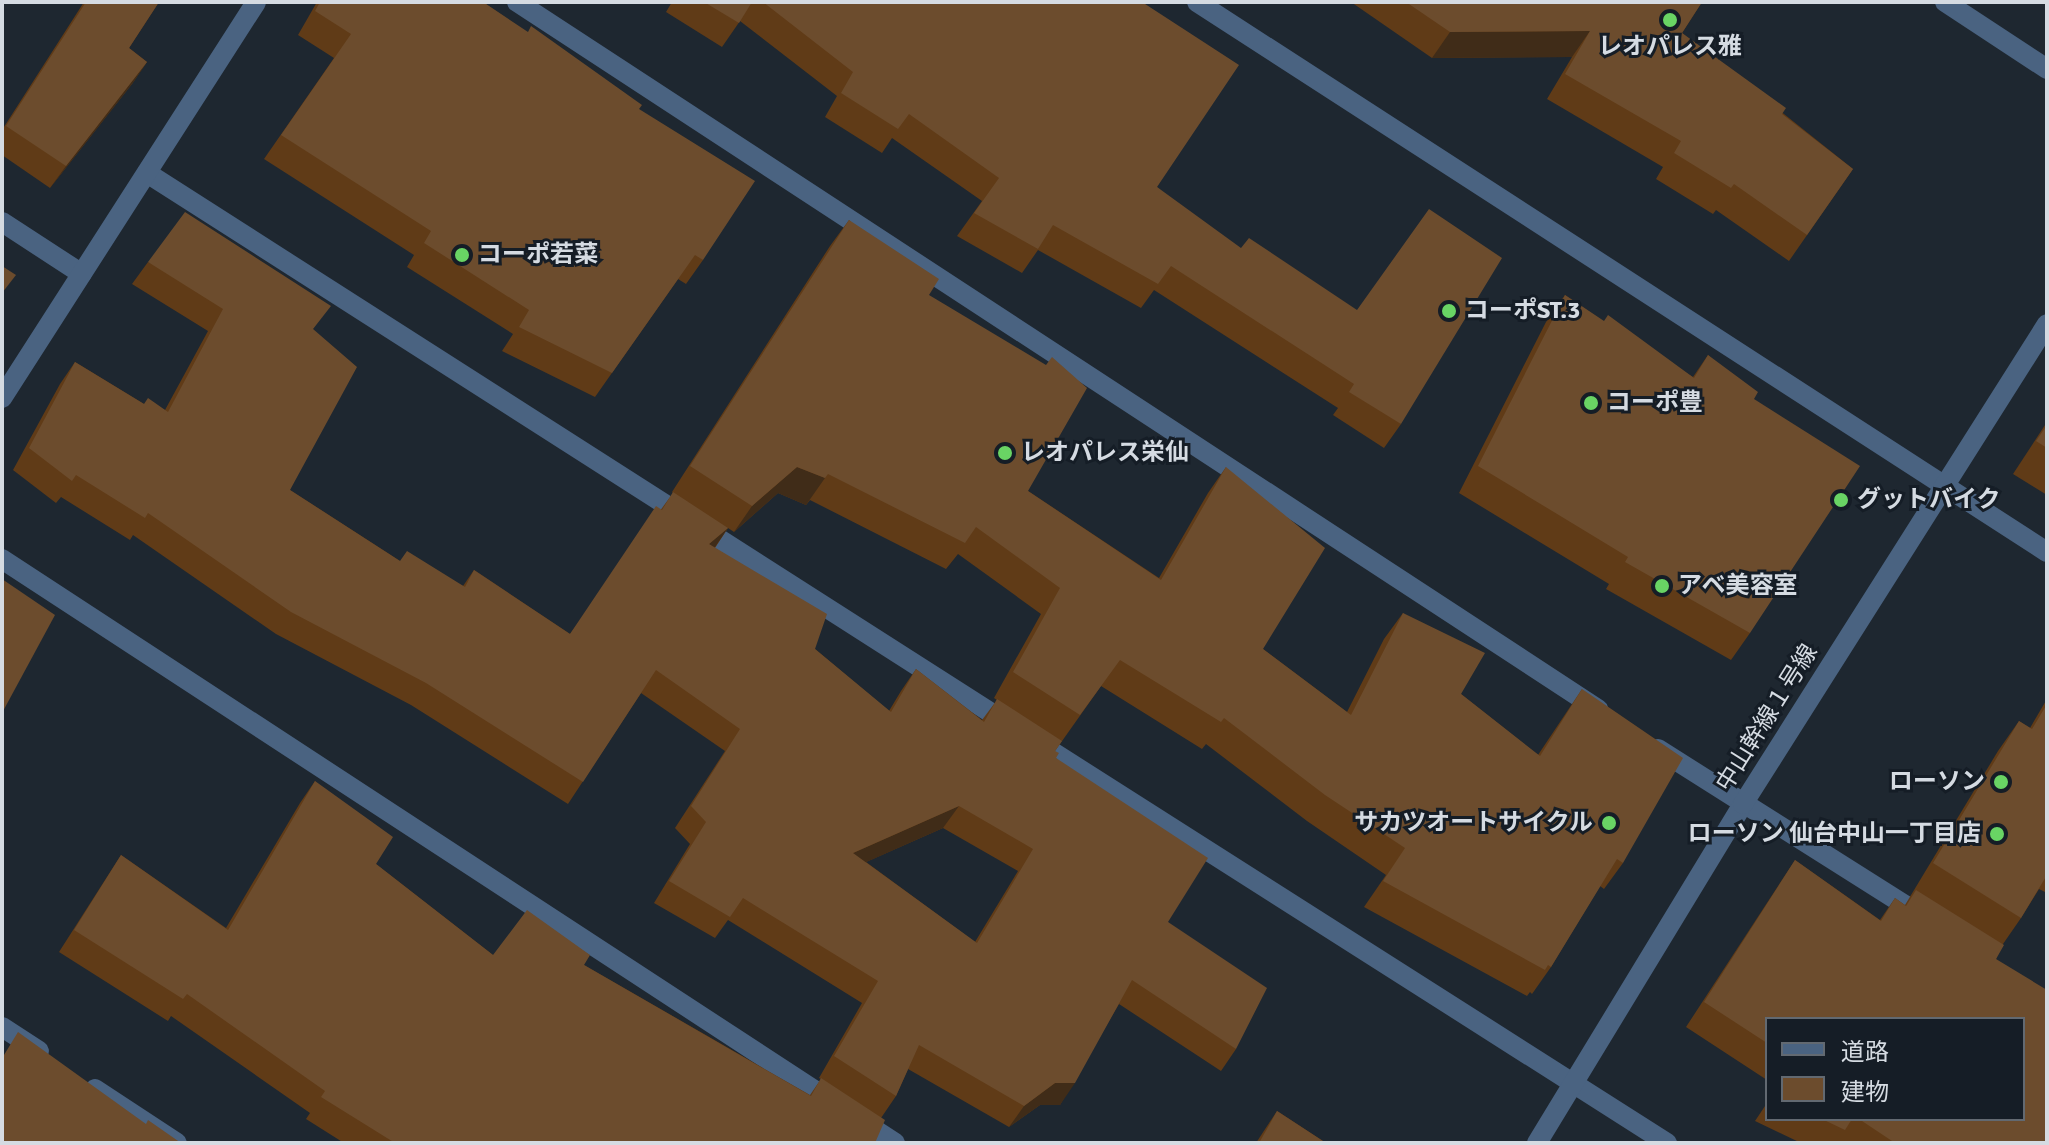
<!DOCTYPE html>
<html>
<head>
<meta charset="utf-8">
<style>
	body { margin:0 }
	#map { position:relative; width:2049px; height:1145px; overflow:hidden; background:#1e2730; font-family:Signika,"Noto Sans JP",sans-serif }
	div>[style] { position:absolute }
	.minor>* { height:20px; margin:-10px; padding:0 10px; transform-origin:10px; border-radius:10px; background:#4a6381 }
	.wall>* { inset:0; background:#603b17 }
	.shaded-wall>* { inset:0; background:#402c18 }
	.building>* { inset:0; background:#6c4c2d }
	.dots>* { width:22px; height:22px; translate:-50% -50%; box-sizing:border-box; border:4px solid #151d26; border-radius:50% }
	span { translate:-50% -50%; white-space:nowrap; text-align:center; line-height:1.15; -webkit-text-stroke:6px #151d26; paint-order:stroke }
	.poi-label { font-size:24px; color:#d5dbe2; font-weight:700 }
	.left { translate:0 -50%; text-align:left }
	.right { translate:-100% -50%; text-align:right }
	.street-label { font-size:24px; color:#d5dbe2 }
	.frame { position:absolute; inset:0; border:4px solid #d5dbe2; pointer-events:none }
	.legend { position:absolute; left:1765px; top:1017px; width:260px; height:104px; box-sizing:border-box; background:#151d26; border:2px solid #626971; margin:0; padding:10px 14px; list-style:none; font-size:24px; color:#d5dbe2 }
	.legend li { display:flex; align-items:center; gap:16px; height:40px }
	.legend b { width:40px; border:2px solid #626971 }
</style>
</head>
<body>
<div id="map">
	<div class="minor">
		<i style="left:517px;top:2px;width:1292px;rotate:33.19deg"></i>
		<i style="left:1197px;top:2px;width:1012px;rotate:32.91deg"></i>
		<i style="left:1945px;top:2px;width:122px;rotate:33.3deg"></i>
		<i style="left:147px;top:173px;width:1024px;rotate:32.6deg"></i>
		<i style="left:2px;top:222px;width:95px;rotate:33deg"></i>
		<i style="left:2px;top:398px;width:470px;rotate:-57.3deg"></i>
		<i style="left:2px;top:559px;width:1067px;rotate:33.18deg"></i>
		<i style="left:1037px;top:742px;width:747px;rotate:32.48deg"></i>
		<i style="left:1658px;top:749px;width:320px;rotate:32.3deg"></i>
		<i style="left:2px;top:1027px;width:44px;rotate:33deg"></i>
		<i style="left:95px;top:1089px;width:98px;rotate:33.4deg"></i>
		<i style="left:1537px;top:1143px;width:397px;rotate:-58.7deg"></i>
		<i style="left:1743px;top:804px;width:568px;rotate:-57.65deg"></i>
	</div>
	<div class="wall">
		<i style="clip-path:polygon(84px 2px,159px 2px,129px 48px,147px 62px,132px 84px,50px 188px,2px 155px,2px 130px)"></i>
		<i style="clip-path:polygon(317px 2px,483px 2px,639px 109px,703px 260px,686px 284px,678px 279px,595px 397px,502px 351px,513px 334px,407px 267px,414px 255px,264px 159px,334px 58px,298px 35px)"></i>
		<i style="clip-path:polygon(672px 2px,1142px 2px,1157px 187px,1401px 424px,1384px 448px,1333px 415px,1338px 408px,1154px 290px,1141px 308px,1038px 250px,1022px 273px,957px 236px,982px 201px,892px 138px,882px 153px,825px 117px,837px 96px,740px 21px,722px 47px,666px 12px)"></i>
		<i style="clip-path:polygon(1351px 2px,1702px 2px,1682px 33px,1853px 169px,1789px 261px,1716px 210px,1713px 214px,1656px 179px,1663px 167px,1547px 99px,1572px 57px,1432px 58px)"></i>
		<i style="clip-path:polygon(evenodd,849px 220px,929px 295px,1028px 491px,1159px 578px,1208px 493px,1226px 467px,1263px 649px,1347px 712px,1384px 639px,1403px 613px,1461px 694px,1538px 755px,1582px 689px,1623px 863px,1604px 889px,1600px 886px,1551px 967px,1532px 994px,1530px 992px,1527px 996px,1364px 907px,1386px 875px,1307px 821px,1206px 744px,1202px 749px,1101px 686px,1055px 751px,1056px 758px,1168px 922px,1236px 1049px,1221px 1071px,1119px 1004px,1060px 1105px,1040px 1105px,1009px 1127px,908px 1069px,896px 1096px,881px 1118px,875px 1143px,344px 1143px,306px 1119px,310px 1113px,171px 1016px,168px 1021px,59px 952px,121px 855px,226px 928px,300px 803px,315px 781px,376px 864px,493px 955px,584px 965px,810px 1095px,821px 1079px,819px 1078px,862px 1003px,728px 920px,715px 938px,654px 903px,690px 844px,675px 828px,725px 751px,641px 693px,568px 804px,411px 705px,276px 634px,133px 535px,130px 540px,61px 497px,56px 503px,13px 470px,60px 384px,75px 362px,144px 404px,165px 410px,208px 331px,132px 284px,148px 262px,314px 330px,290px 490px,400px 561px,463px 586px,474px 570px,570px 634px,673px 493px,672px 492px,830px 246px,849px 220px,778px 493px,806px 505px,810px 500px,946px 569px,958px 554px,1041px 614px,994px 698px,997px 700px,982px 720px,916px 669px,901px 691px,889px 711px,815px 649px,715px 548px,728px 528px,734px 532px,778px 493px,849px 220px,943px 828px,1018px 871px,975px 942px,866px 862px,943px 828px)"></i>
		<i style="clip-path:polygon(1565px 295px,1603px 321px,1693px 377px,1708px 355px,1754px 399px,1750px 633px,1731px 660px,1606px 589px,1609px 584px,1459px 493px,1546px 322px)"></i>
		<i style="clip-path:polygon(2047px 422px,2047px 495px,2013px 474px)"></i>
		<i style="clip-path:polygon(2047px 699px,2047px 893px,2039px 889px,2021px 918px,2003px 944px,1996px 959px,2047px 1143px,1838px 1143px,1837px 1142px,1836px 1143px,1801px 1143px,1755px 1121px,1767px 1103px,1767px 1119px,2023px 1119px,1767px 1019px,1767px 1080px,1686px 1027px,1795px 860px,1880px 920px,1895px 898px,1905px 905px,1998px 751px,2019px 721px,2030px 728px)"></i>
		<i style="clip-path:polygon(1277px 1111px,1326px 1143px,1256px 1143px)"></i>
	</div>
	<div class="shaded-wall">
		<i style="clip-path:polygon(1590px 31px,1572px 57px,1432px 58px,1450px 32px)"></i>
		<i style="clip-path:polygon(147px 62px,132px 84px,50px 188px,66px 166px)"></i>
		<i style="clip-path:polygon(797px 467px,825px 478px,806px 505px,778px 493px,734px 532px,752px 506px)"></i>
		<i style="clip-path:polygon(728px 528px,713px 550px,709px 544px)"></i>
		<i style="clip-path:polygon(959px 806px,943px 828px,837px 875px,853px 853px)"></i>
		<i style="clip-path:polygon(1055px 1083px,1075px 1083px,1060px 1105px,1040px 1105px,1009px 1127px,1024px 1106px)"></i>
	</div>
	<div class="building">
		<i style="clip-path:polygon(86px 2px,159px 2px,129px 48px,147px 62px,66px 166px,6px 126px)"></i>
		<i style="clip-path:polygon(320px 2px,483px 2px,528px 32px,531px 26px,642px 105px,639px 109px,755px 181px,703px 260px,695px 255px,612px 373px,519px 327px,529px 310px,424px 243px,431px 231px,281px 135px,351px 34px,315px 11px)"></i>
		<i style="clip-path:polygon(704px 2px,752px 2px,739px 23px)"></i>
		<i style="clip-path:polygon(763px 2px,1142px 2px,1239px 65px,1157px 187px,1241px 248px,1249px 238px,1357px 310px,1429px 209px,1502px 258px,1401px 424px,1349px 392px,1354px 384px,1171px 266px,1158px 284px,1053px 225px,1038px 249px,974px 213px,999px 178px,909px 114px,898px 129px,841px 93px,853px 72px)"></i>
		<i style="clip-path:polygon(1406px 2px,1702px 2px,1682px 33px,1786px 108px,1782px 114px,1853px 169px,1807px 235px,1734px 184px,1731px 188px,1674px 153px,1681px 141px,1565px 74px,1590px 31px,1450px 32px)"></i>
		<i style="clip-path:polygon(evenodd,185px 212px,331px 306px,313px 329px,357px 367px,290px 490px,400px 561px,407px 551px,465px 587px,474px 570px,570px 634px,656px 506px,662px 510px,673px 492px,728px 528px,709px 544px,827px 614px,815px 649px,891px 712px,916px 669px,984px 722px,997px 699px,1062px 741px,1055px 751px,1059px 753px,1056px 758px,1208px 858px,1168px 922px,1267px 988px,1236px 1049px,1132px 980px,1075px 1083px,1055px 1083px,1024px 1106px,919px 1045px,896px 1096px,834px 1056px,878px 981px,743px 898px,730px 917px,669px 881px,706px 822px,691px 806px,740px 729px,656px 670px,583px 782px,426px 683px,291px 612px,148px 513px,145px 518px,76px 475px,72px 481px,29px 448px,75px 362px,144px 404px,148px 398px,168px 412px,223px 309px,148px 262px,185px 212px,959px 806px,1033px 849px,977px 943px,853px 853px,959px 806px)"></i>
		<i style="clip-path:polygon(849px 220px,939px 279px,929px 295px,1046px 365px,1052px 357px,1087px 388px,1028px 491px,1161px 580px,1226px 467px,1325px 548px,1263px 649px,1351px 715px,1403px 613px,1485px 653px,1461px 694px,1540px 756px,1582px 689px,1683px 758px,1623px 863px,1617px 859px,1551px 967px,1548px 965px,1545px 970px,1383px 881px,1405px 848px,1325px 795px,1224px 718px,1221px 722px,1120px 660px,1080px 715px,1013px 672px,1060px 588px,976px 527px,965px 543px,828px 474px,825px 478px,797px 467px,752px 506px,690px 466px)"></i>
		<i style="clip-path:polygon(2px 266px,16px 275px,2px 293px)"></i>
		<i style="clip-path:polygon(1565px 295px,1604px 321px,1608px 315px,1694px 378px,1708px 355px,1758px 392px,1754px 399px,1860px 466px,1750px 633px,1625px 562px,1628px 557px,1478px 466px)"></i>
		<i style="clip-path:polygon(2047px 425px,2047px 448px,2036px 441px)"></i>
		<i style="clip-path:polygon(2px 579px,55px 615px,2px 713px)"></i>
		<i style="clip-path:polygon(2047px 704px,2047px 875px,2021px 918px,1933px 863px,2019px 721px,2032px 729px)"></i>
		<i style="clip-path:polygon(315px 781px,393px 837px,376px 864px,493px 955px,527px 910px,590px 955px,584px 965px,811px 1096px,821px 1078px,885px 1120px,875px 1143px,395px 1143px,321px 1097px,325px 1091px,187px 994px,183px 999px,74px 930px,121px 855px,228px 930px)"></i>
		<i style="clip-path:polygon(1795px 860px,1881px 921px,1895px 898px,1906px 906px,1916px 890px,2004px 945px,1996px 959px,2047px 990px,2047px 1143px,1895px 1143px,1859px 1119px,2023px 1119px,2023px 1019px,1767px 1019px,1767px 1043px,1704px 1002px)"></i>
		<i style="clip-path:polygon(18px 1032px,146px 1124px,148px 1120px,181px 1143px,2px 1143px,2px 1053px,4px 1055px)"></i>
		<i style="clip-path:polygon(1277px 1111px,1326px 1143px,1259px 1143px)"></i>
		<i style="clip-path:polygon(1822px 1119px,1852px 1119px,1845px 1130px)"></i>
	</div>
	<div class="dots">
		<i style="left:1670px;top:20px;background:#69d464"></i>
		<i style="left:462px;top:255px;background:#69d464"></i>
		<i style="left:1449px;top:311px;background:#69d464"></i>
		<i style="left:1591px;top:403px;background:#69d464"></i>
		<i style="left:1005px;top:453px;background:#69d464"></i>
		<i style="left:1841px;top:500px;background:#69d464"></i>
		<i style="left:1662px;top:586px;background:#69d464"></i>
		<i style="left:2001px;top:782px;background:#69d464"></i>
		<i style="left:1609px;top:823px;background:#69d464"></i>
		<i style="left:1997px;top:834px;background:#69d464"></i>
	</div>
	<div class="poi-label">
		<span style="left:1670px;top:47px">レオパレス雅</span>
		<span class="left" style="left:478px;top:255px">コーポ若菜</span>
		<span class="left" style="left:1465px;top:311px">コーポST.3</span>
		<span class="left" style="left:1607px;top:403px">コーポ豊</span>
		<span class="left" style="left:1021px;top:453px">レオパレス栄仙</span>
		<span class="left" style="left:1857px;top:500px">グットバイク</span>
		<span class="left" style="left:1678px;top:586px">アベ美容室</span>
		<span class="right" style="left:1985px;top:782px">ローソン</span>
		<span class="right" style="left:1593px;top:823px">サカツオートサイクル</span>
		<span class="right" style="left:1981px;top:834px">ローソン 仙台中山一丁目店</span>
	</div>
	<div class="street-label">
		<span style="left:1767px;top:718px;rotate:-58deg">中山幹線１号線</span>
	</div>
	<div class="frame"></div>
	<ul class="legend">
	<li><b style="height:10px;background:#4a6381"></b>道路</li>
	<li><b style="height:22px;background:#6c4c2d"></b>建物</li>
	</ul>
</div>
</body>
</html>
